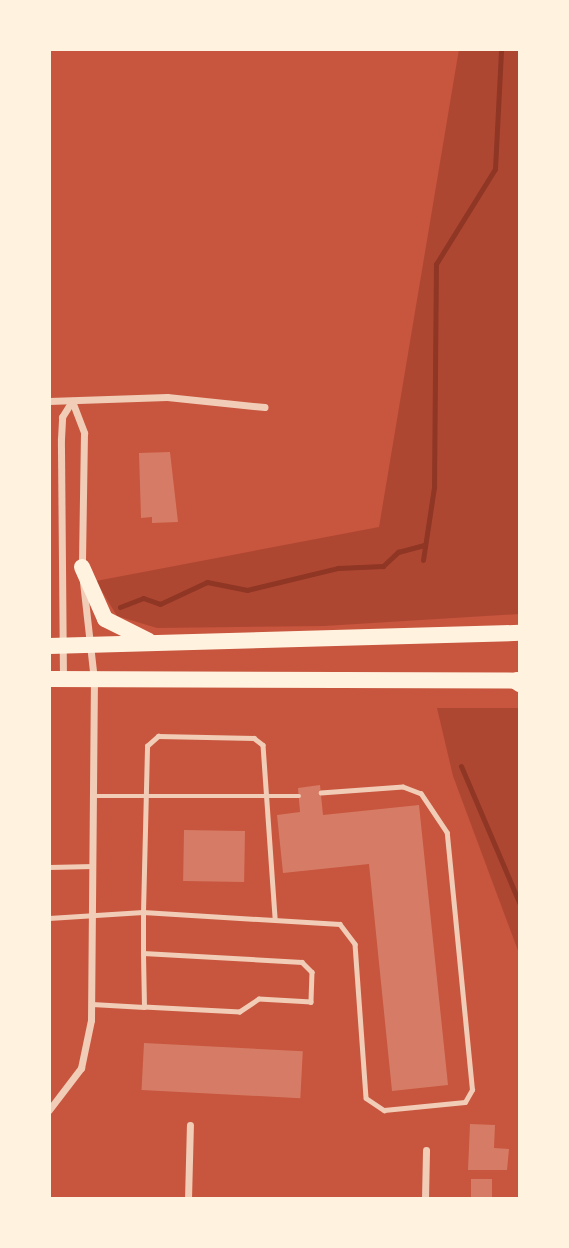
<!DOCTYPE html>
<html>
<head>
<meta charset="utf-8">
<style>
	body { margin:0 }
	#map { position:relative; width:569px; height:1248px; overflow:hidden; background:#c8553d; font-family:"Roboto Serif",serif }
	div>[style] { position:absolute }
	.green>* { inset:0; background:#ae4732 }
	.stream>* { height:5px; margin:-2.5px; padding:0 2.5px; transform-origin:2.5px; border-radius:2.5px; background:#8f3625 }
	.building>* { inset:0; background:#d67c66; transform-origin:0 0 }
	.service>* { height:4.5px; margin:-2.25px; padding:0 2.25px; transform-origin:2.25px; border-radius:2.25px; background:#f1ccb7 }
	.minor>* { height:7px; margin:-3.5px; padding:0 3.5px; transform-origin:3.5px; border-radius:3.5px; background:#f1ccb7 }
	.primary>* { height:16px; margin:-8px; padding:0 8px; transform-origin:8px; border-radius:8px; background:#fff3e0 }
	.motorway>* { height:18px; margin:-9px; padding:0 9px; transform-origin:9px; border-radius:9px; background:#fff3e0 }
	span { translate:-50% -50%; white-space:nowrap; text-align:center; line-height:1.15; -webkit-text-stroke:5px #fff3e0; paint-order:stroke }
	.frame { position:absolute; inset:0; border:51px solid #fff3e0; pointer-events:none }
</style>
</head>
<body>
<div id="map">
	<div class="green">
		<i style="clip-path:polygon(459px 49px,520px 49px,520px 614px,324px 626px,157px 628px,117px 616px,96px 581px,379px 527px)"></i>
		<i style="clip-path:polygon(437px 708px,520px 708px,520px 956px,453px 776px)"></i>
	</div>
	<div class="stream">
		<i style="left:423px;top:560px;width:74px;rotate:-81.4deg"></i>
		<i style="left:434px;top:487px;width:223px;rotate:-89.5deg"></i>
		<i style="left:436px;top:264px;width:112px;rotate:-58.2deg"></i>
		<i style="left:495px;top:169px;width:120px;rotate:-87.1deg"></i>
		<i style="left:120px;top:607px;width:25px;rotate:-21deg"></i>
		<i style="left:143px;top:598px;width:18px;rotate:19deg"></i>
		<i style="left:160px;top:604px;width:52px;rotate:-25.1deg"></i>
		<i style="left:207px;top:582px;width:41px;rotate:11.3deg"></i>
		<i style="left:247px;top:590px;width:94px;rotate:-13.6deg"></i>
		<i style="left:338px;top:568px;width:45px;rotate:-2.5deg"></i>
		<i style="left:383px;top:566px;width:21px;rotate:-43deg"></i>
		<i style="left:398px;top:552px;width:28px;rotate:-15deg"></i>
		<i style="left:461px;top:766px;width:150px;rotate:66.9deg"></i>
	</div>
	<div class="building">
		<i style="clip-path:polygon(170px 452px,178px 522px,152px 523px,152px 517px,141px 518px,139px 453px)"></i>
		<i style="clip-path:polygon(320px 785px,323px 815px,419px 805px,448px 1085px,392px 1091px,369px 864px,283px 873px,277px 815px,300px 812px,298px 788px)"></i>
		<i style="left:184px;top:830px;width:61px;height:51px;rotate:1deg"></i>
		<i style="left:144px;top:1043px;width:159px;height:47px;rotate:3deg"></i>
		<i style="clip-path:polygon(470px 1124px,495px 1125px,494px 1148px,509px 1149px,507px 1170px,468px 1170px)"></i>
		<i style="left:492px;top:1179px;width:20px;height:21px;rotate:90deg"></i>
	</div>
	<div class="service">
		<i style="left:94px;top:796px;width:205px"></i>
		<i style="left:49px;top:867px;width:44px;rotate:-1.3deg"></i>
		<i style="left:49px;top:918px;width:94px;rotate:-3.7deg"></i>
		<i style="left:143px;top:912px;width:197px;rotate:3.5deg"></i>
		<i style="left:340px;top:924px;width:25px;rotate:53deg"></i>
		<i style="left:355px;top:944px;width:154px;rotate:85.9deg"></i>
		<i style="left:366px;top:1098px;width:22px;rotate:34deg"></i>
		<i style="left:384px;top:1110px;width:81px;rotate:-5.6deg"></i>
		<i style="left:465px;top:1102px;width:14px;rotate:-60deg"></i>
		<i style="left:472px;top:1090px;width:258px;rotate:-95.6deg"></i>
		<i style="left:447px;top:833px;width:47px;rotate:-123.7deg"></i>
		<i style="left:421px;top:794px;width:19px;rotate:-159deg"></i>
		<i style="left:403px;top:787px;width:82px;rotate:175.8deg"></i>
		<i style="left:143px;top:953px;width:159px;rotate:3.2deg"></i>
		<i style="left:302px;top:962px;width:14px;rotate:45deg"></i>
		<i style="left:312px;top:972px;width:30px;rotate:92deg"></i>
		<i style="left:311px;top:1002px;width:52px;rotate:-176.7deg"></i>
		<i style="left:259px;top:999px;width:23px;rotate:146deg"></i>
		<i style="left:240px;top:1012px;width:96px;rotate:-177deg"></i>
		<i style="left:144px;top:1007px;width:54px;rotate:-91.1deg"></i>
		<i style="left:143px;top:953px;width:41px;rotate:-90deg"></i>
		<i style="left:143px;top:912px;width:166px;rotate:-88.6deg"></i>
		<i style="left:147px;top:746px;width:15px;rotate:-42deg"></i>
		<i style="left:158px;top:736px;width:96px;rotate:1.2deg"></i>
		<i style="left:254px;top:738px;width:11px;rotate:38deg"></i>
		<i style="left:263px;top:745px;width:173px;rotate:86deg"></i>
		<i style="left:92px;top:1004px;width:52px;rotate:3.3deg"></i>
	</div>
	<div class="minor">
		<i style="left:49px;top:401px;width:118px;rotate:-1.9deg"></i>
		<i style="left:167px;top:397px;width:98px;rotate:5.9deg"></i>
		<i style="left:63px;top:679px;width:240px;rotate:-90.5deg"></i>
		<i style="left:61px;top:439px;width:22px;rotate:-87deg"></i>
		<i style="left:62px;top:417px;width:19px;rotate:-58deg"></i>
		<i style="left:72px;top:401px;width:34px;rotate:69deg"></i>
		<i style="left:84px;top:433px;width:134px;rotate:90.9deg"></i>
		<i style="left:49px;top:1110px;width:53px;rotate:-52.7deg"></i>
		<i style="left:81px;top:1068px;width:49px;rotate:-78.2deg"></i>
		<i style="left:91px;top:1020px;width:340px;rotate:-89.5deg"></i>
		<i style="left:94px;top:680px;width:99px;rotate:-96.4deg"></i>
		<i style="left:188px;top:1199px;width:74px;rotate:-88.5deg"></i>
		<i style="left:425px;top:1199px;width:49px;rotate:-88.8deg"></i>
	</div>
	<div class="primary">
		<i style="left:82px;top:567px;width:57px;rotate:66.1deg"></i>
		<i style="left:105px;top:619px;width:49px;rotate:26.6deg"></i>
		<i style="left:49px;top:646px;width:471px;rotate:-1.6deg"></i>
		<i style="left:49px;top:679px;width:471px;rotate:0.2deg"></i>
	</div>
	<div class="motorway">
		<i style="left:517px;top:681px;width:4px;rotate:34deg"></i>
	</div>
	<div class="frame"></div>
</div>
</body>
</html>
